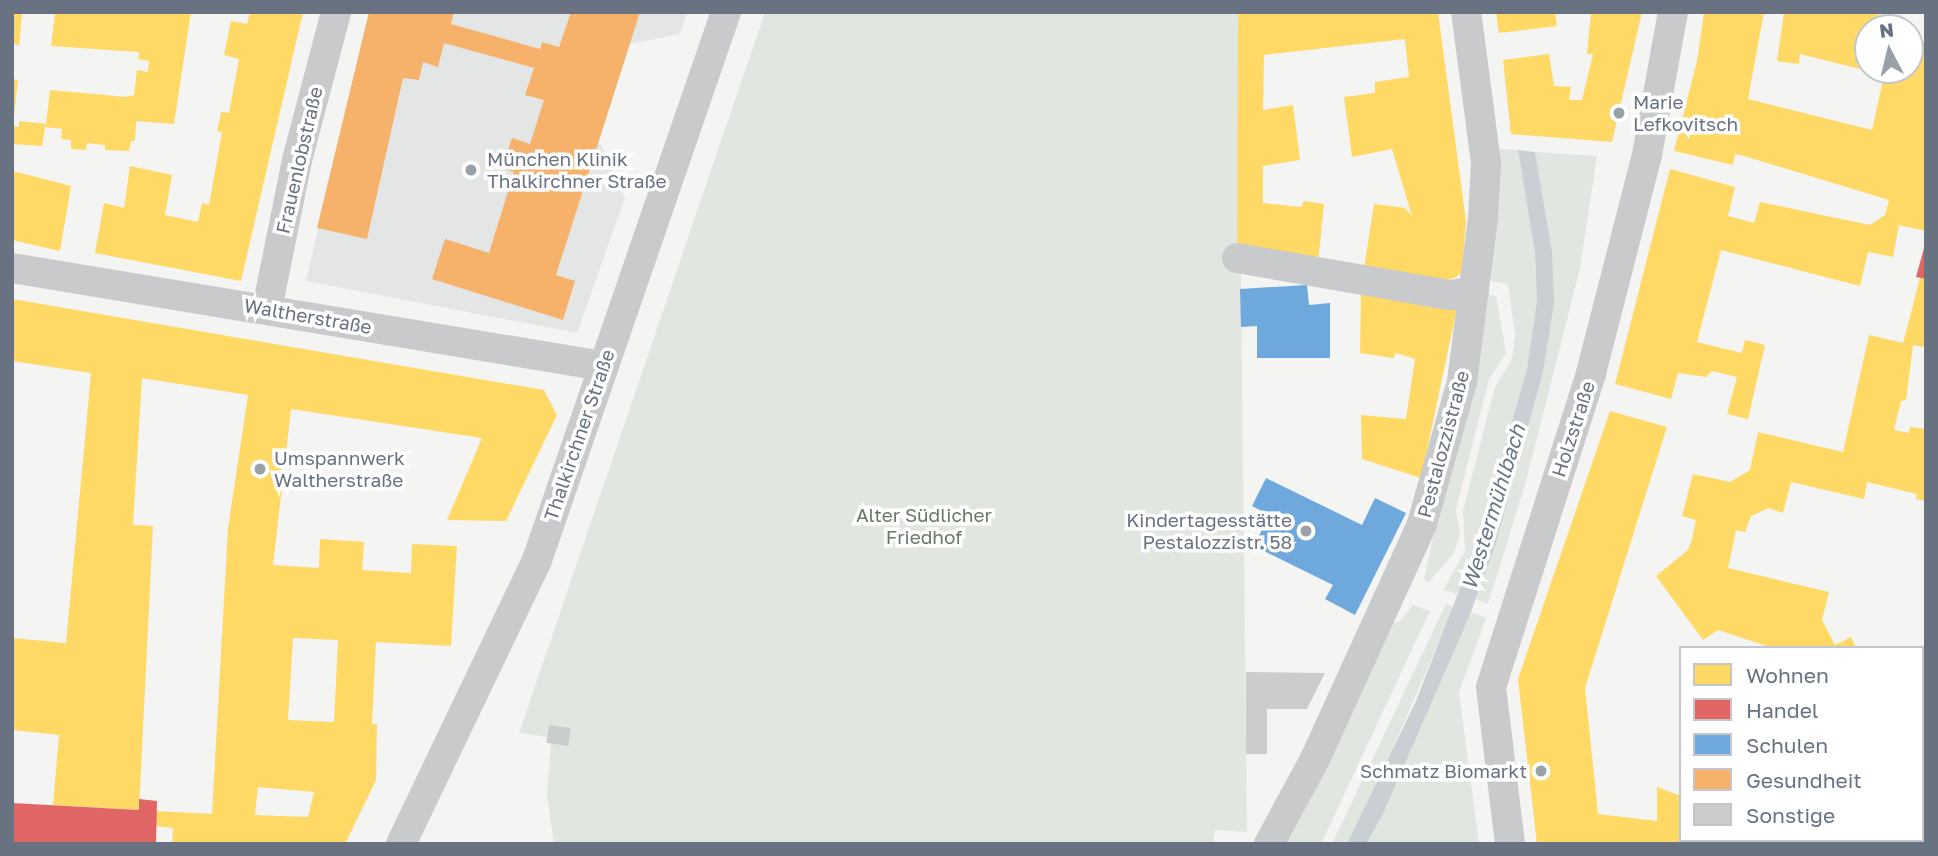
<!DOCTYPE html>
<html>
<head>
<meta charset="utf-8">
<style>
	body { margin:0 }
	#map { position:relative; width:1938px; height:856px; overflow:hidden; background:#f4f4f3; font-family:"Golos Text",sans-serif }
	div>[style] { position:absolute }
	.built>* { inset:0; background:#e4e6e6 }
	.green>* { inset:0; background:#e2e6e1 }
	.water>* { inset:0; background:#c9cfd2 }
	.homes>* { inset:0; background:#ffd966 }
	.shops>* { inset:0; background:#e06666 }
	.schools>* { inset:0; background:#6fa8dc }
	.health>* { inset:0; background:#f6b26b }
	.building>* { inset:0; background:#cbcccc; transform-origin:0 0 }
	.minor>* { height:30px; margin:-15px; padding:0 15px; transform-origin:15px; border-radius:15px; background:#c9cacb }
	.dots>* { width:19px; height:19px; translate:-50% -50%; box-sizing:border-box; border:4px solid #fff; border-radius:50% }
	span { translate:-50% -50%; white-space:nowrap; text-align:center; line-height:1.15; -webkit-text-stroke:7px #fff; paint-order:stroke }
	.poi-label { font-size:19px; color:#687280 }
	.left { translate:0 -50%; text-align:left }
	.right { translate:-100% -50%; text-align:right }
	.street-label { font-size:19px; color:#687280 }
	.park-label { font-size:19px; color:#677866 }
	.water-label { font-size:21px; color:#697983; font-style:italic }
	.frame { position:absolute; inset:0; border:14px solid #687280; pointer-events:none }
	.legend { position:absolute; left:1679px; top:646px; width:245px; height:196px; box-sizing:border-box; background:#fff; border:2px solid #c3c7cc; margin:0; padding:9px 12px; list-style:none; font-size:21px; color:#687280 }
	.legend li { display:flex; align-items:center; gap:14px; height:35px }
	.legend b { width:35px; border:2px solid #c3c7cc }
	.north { position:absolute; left:1854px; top:14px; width:70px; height:70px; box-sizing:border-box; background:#fff; border:2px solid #c3c7cc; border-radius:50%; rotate:353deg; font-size:19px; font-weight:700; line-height:28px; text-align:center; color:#687280 }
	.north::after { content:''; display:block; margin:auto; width:24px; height:32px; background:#99a0a8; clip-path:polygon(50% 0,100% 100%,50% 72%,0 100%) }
</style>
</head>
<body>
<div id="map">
	<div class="built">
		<i style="clip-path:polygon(369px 12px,687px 12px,680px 34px,630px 44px,599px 141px,625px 198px,577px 333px,306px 281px)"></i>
	</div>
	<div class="green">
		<i style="clip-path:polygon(765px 12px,1238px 12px,1247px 832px,1215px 830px,1213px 844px,554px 844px,547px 795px,551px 744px,547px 737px,519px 733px)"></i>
		<i style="clip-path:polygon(1496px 149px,1518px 150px,1535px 253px,1537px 301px,1527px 369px,1507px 449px,1459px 594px,1443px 590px,1465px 551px,1463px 511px,1495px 387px,1512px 359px,1515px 334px,1508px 284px,1489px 281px,1499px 197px)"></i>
		<i style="clip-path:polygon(1535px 152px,1597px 156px,1580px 268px,1525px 485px,1488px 604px,1476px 599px,1543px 372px,1552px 251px)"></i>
		<i style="clip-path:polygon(1486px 294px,1496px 296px,1506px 353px,1489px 379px,1456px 510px,1460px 533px,1454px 553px,1428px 583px,1424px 579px)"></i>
		<i style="clip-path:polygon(1446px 604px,1454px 607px,1366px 810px,1347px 844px,1332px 844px)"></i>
		<i style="clip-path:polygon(1413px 605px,1430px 611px,1321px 844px,1274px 844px,1383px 626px,1400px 621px)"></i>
		<i style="clip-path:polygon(1471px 612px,1486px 618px,1459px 692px,1479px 844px,1366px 844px)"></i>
	</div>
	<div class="water">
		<i style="clip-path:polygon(1518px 150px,1535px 152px,1552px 251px,1554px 303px,1543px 372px,1495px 546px,1469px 617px,1382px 816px,1366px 844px,1347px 844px,1416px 701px,1478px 542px,1527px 369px,1537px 301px,1535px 253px)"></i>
	</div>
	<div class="homes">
		<i style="clip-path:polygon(12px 12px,22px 13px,19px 45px,12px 44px)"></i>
		<i style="clip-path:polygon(55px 12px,191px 12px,174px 124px,136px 121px,135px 141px,131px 141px,129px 151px,105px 150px,105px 145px,87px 143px,86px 150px,71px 149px,71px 140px,61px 139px,62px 129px,45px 127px,42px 146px,12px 144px,12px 126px,19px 127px,19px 121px,46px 124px,50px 90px,126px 97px,134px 95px,137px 70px,148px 72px,149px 61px,138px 59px,139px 52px,51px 46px)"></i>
		<i style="clip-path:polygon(250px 12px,303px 12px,241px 281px,95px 253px,104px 203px,124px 208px,130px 166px,172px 175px,165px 215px,198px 222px,202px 203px,209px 205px,222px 132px,217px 131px,221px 112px,229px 113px,239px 59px,224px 55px,231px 21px,247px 24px)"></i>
		<i style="clip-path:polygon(1238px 12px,1438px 12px,1466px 221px,1462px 272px,1456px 277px,1448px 280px,1364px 268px,1374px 204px,1405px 208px,1412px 216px,1392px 149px,1352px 157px,1344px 97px,1375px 93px,1375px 82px,1409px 77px,1405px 39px,1264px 55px,1263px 110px,1293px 105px,1300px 160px,1263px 166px,1263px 203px,1301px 207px,1304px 201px,1324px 204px,1318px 264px,1237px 252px)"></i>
		<i style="clip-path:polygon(1496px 12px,1555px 12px,1557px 26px,1499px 33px)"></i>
		<i style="clip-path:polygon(1591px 12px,1642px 12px,1612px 142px,1511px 134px,1503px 60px,1549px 54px,1554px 86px,1571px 87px,1569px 100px,1582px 100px,1593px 54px,1587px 54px)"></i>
		<i style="clip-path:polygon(1704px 12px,1764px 12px,1748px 99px,1872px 130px,1884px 75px,1800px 54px,1799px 64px,1777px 61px,1784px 12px,1879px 13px,1874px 28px,1868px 28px,1868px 70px,1910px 70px,1910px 38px,1926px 42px,1926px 231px,1899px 225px,1893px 257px,1868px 252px,1860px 286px,1721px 250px,1697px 342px,1742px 353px,1745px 340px,1765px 345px,1748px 419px,1727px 414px,1737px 377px,1712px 371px,1706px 377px,1678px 373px,1671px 399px,1615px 384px,1670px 169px,1735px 187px,1728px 216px,1754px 223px,1760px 202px,1870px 225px,1885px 215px,1889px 200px,1744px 156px,1735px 154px,1733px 165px,1674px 151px,1697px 61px)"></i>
		<i style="clip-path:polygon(12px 79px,18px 80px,14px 116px,12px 116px)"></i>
		<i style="clip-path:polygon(13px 171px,71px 186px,60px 251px,12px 240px)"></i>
		<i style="clip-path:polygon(1920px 278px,1926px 279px,1926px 340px,1923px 347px,1913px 345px,1906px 400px,1901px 401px,1894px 430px,1909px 433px,1910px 427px,1926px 429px,1926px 501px,1916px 499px,1917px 494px,1867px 482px,1864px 499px,1791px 482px,1783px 513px,1769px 508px,1751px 516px,1745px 532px,1736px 530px,1728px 568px,1829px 592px,1822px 620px,1835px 645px,1851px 637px,1856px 648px,1773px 648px,1718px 630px,1703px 640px,1656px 576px,1688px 550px,1692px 539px,1696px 520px,1682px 516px,1693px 474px,1730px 482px,1750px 470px,1758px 432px,1843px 452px,1869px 335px,1903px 343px)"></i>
		<i style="clip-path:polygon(1361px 294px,1457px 308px,1421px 478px,1362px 459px,1361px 415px,1406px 419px,1415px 359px,1396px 353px,1393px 358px,1360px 353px)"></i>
		<i style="clip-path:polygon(evenodd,12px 299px,544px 390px,557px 415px,506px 521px,447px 520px,482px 438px,291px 409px,273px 565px,319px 568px,320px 539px,364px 542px,362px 570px,411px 573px,412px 544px,457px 546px,451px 646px,376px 642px,372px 724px,377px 724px,376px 780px,345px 844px,172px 843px,173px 828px,156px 826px,156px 811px,212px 814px,228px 528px,248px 395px,142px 378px,133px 525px,153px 526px,139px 810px,53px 805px,59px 735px,12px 730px,12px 638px,66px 643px,91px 373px,12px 361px,12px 299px,293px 638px,338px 640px,334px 722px,288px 720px,293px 638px,12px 299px,258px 787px,314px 792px,308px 817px,255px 815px,258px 787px)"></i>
		<i style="clip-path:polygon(1610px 411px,1667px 427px,1585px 688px,1598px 814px,1657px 821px,1657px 787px,1681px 796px,1681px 840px,1922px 840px,1926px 818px,1926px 844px,1537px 844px,1518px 679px)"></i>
	</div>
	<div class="shops">
		<i style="clip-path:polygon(1926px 241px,1926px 279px,1916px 277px)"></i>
		<i style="clip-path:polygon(139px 799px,157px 801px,156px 843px,12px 844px,12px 803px,139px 810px)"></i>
	</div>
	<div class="schools">
		<i style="clip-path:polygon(1307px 285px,1309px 305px,1330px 303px,1330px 358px,1257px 358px,1257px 326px,1241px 327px,1240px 289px)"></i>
		<i style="clip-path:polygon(1266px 478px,1362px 525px,1375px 498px,1406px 513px,1355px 615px,1325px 599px,1333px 585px,1254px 546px,1269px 515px,1252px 506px)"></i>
	</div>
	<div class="health">
		<i style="clip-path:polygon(369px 12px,454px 12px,451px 24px,540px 49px,542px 42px,559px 47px,571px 12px,640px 12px,556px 275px,575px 281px,563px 320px,432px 279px,445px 239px,489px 253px,514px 172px,502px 168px,512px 138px,530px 144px,544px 100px,525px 95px,534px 68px,444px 43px,438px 67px,423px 62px,419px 80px,403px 78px,367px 239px,317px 228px)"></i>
	</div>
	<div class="building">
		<i style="clip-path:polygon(1246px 672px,1325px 673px,1307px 709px,1267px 709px,1267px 754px,1246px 754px)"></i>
		<i style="left:549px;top:725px;width:22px;height:18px;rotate:8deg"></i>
	</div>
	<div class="minor">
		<i style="left:1237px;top:258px;width:216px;rotate:9.9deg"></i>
		<i style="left:1450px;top:295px;width:24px;rotate:-9deg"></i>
		<i style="left:12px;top:268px;width:599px;rotate:9.42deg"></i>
		<i style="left:267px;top:309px;width:152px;rotate:-78.6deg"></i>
		<i style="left:297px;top:160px;width:153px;rotate:-75.2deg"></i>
		<i style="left:401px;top:844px;width:315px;rotate:-64.4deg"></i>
		<i style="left:537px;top:560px;width:580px;rotate:-70.97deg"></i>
		<i style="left:1269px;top:844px;width:97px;rotate:-61.6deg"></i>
		<i style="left:1315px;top:759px;width:258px;rotate:-65.5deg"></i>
		<i style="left:1422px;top:524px;width:148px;rotate:-74.3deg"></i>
		<i style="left:1462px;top:382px;width:165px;rotate:-82.7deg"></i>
		<i style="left:1483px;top:218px;width:55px;rotate:-86.9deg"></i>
		<i style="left:1486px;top:163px;width:152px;rotate:-97.5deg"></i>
		<i style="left:1510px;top:844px;width:158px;rotate:-96.9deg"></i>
		<i style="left:1491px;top:687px;width:330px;rotate:-72.3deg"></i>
		<i style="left:1591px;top:373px;width:225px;rotate:-75.6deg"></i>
		<i style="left:1647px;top:155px;width:145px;rotate:-79.7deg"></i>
	</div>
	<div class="dots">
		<i style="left:1619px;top:113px;background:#99a0a8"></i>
		<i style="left:471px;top:170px;background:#99a0a8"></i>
		<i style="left:260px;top:469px;background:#99a0a8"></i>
		<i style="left:1306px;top:531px;background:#99a0a8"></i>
		<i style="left:1541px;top:771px;background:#99a0a8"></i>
	</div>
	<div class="poi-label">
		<span class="left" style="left:1633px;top:113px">Marie<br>Lefkovitsch</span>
		<span class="left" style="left:487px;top:170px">München Klinik<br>Thalkirchner Straße</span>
		<span class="left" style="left:274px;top:469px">Umspannwerk<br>Waltherstraße</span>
		<span class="right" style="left:1292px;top:531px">Kindertagesstätte<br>Pestalozzistr. 58</span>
		<span class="right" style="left:1527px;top:771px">Schmatz Biomarkt</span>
	</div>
	<div class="street-label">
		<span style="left:299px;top:160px;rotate:-77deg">Frauenlobstraße</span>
		<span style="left:308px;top:316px;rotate:10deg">Waltherstraße</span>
		<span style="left:1573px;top:429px;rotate:-72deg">Holzstraße</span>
		<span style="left:579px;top:435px;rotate:-71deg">Thalkirchner Straße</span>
		<span style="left:1443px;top:444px;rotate:-75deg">Pestalozzistraße</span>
	</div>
	<div class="park-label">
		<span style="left:924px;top:526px">Alter Südlicher<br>Friedhof</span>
	</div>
	<div class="water-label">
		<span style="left:1493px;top:507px;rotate:-73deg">Westermühlbach</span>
	</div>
	<div class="frame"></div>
	<ul class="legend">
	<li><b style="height:19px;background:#ffd966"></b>Wohnen</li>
	<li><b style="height:19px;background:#e06666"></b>Handel</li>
	<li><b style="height:19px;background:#6fa8dc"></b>Schulen</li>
	<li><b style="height:19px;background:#f6b26b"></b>Gesundheit</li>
	<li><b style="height:19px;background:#cbcccc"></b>Sonstige</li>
	</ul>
	<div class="north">N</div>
</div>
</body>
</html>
